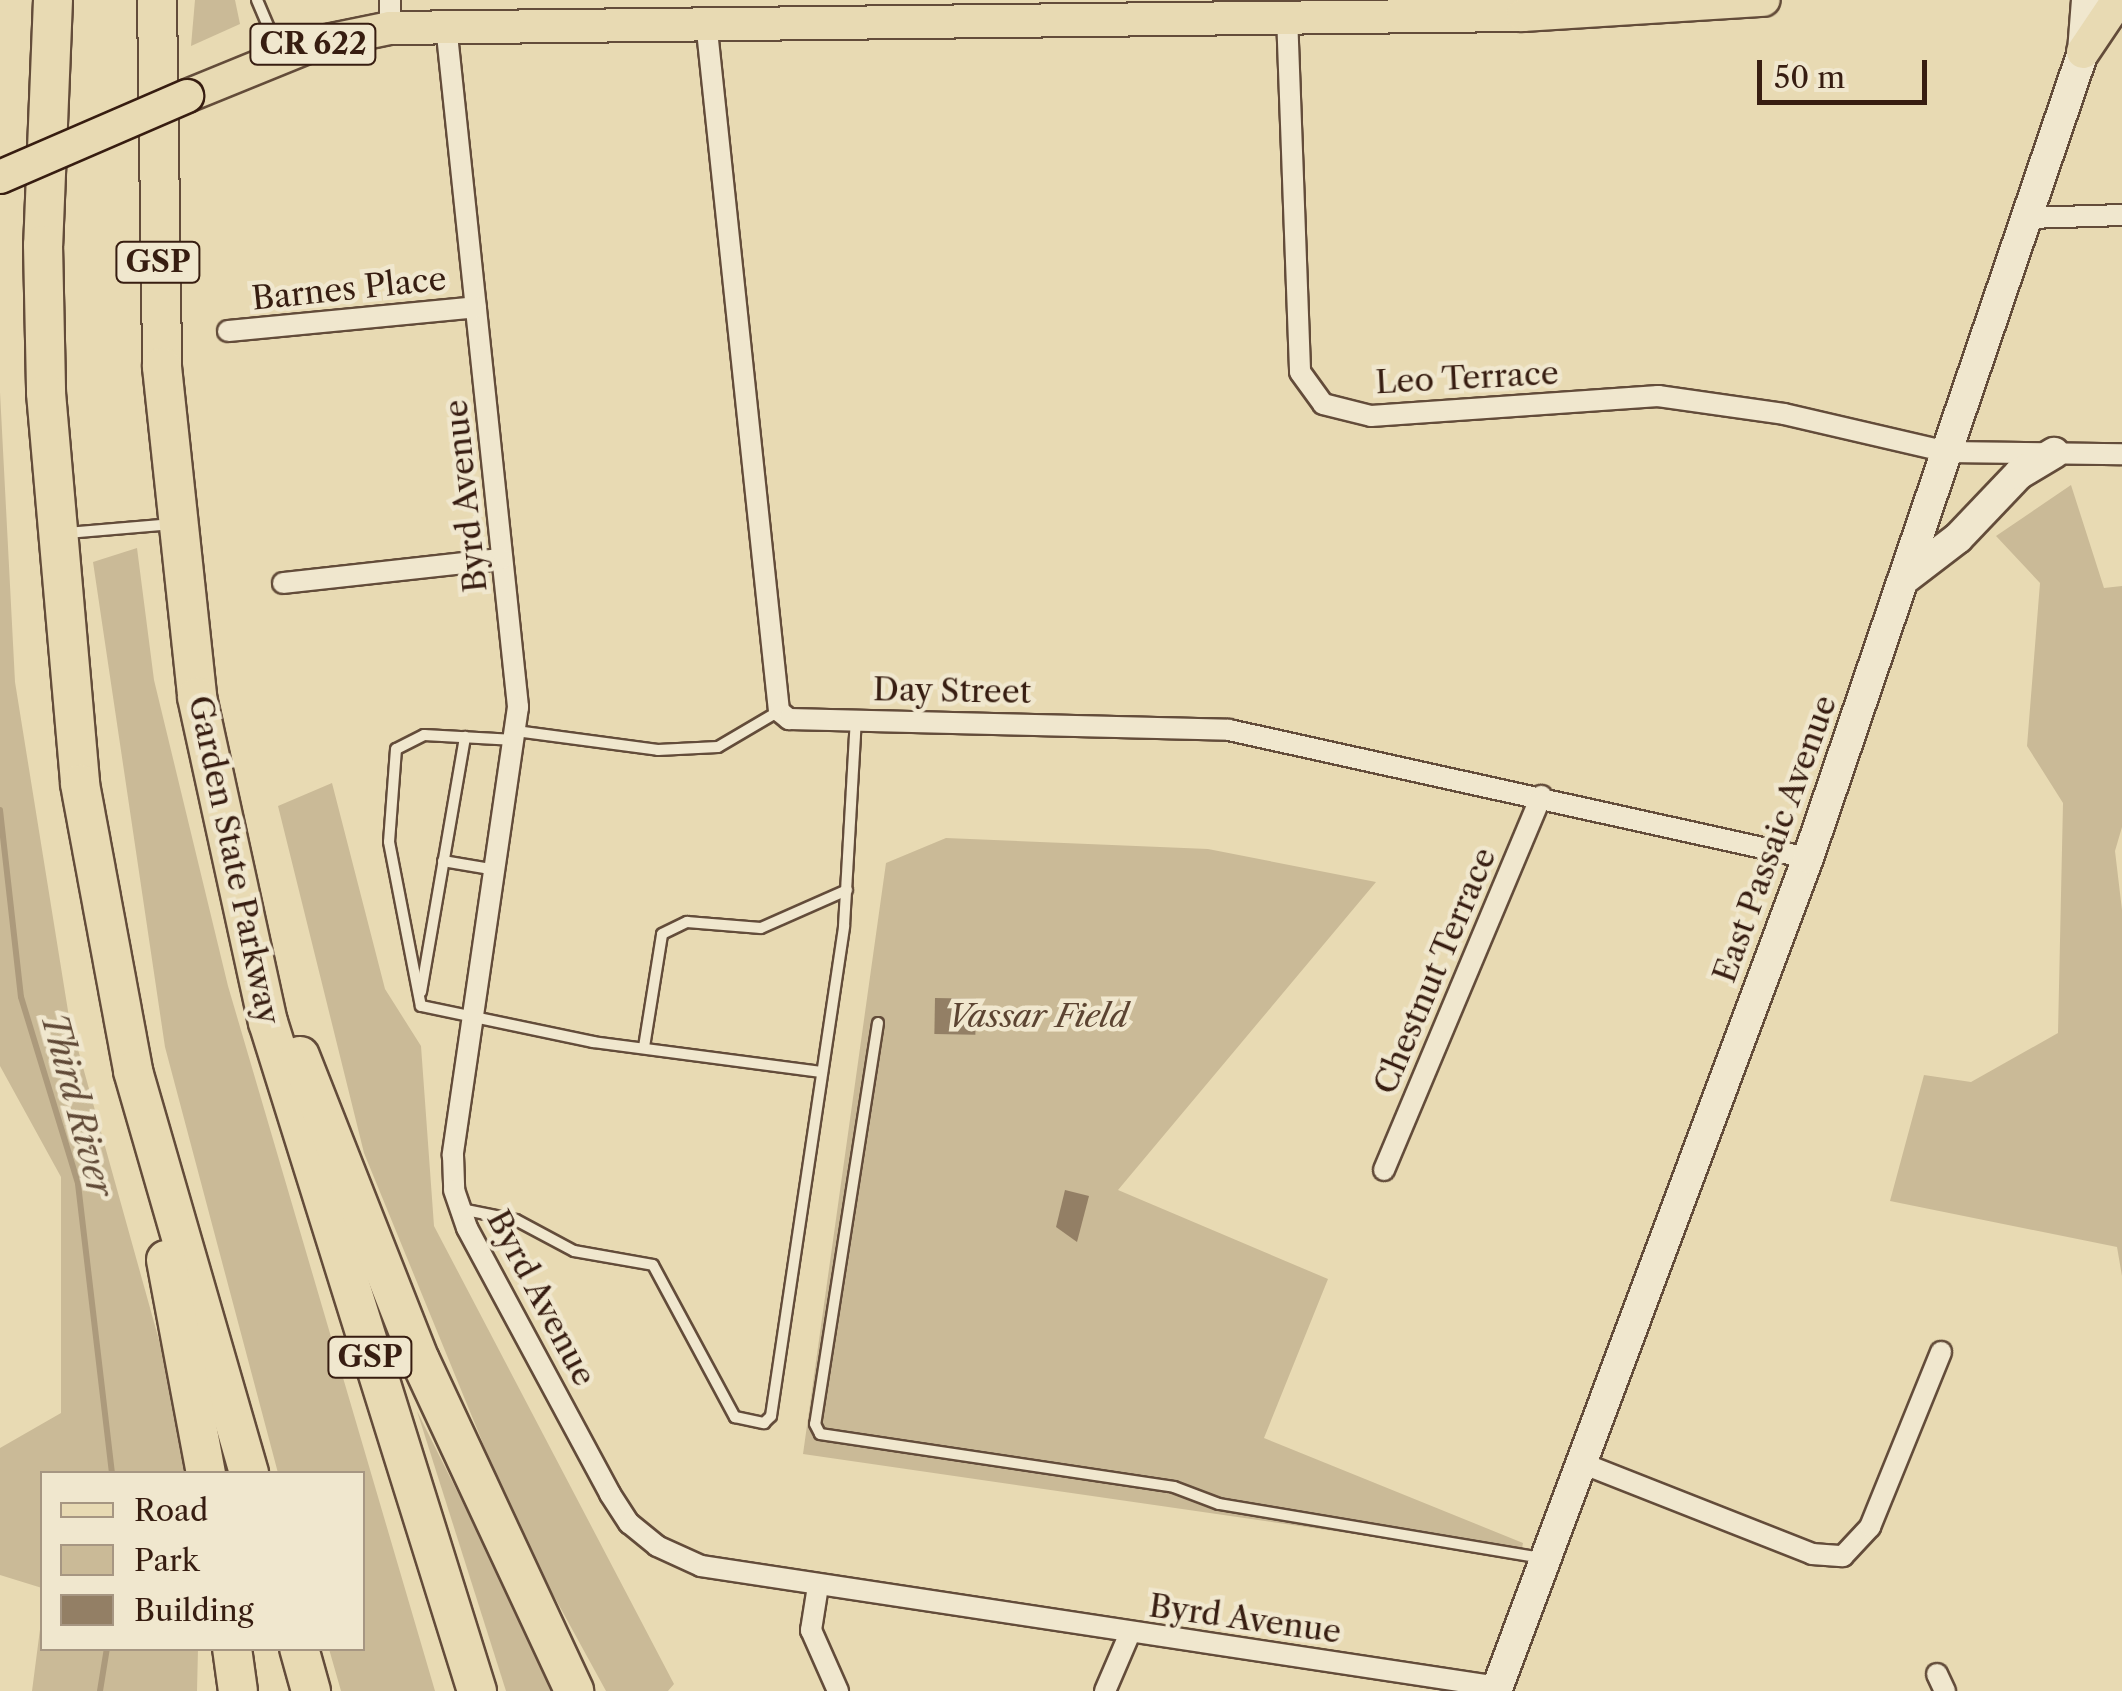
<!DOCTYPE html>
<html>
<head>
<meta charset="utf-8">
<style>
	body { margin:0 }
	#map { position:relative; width:2122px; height:1691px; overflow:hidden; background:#e8dab3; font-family:"Libre Caslon Text",serif }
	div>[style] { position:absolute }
	.green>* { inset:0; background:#caba97 }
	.stream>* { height:6px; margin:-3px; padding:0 3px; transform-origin:3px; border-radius:3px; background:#ac9a7c }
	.building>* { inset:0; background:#937f65; transform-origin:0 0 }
	.roads { filter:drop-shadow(2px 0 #634c3a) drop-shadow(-2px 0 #634c3a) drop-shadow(0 2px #634c3a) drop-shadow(0 -2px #634c3a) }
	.lane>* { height:10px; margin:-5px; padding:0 5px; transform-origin:5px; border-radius:5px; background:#f0e7ce }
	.street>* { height:20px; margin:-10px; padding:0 10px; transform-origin:10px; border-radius:10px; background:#f0e7ce }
	.secondary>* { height:30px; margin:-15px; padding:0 15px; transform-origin:15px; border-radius:15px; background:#f0e7ce }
	.primary>* { height:32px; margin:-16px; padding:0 16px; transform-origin:16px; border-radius:16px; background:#e8dab3 }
	.highway>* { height:38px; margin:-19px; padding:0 19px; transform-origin:19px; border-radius:19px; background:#e8dab3 }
	.bridges { filter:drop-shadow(2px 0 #371d11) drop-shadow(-2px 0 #371d11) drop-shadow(0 2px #371d11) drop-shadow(0 -2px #371d11) }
	.primary-bridge>* { height:32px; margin:-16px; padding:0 16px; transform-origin:16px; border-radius:16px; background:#e8dab3 }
	span { translate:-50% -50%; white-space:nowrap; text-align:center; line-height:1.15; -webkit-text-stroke:9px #f0e7ce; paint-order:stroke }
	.shield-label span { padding:2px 8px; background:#f0e7ce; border:2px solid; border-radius:8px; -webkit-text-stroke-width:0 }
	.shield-label { font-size:30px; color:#371d11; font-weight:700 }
	.street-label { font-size:32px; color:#371d11 }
	.park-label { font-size:32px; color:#5c4432; font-style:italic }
	.water-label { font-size:35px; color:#604936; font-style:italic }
	.legend { position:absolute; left:40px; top:1471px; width:325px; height:180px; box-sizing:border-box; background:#f0e7ce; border:2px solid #a69682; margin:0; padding:12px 18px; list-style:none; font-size:30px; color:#371d11 }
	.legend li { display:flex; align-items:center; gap:20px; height:50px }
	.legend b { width:50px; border:2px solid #a69682 }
	.scale { position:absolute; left:1757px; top:60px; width:170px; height:45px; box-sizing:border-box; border:5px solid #371d11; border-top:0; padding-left:12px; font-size:30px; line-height:35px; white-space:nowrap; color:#371d11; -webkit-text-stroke:8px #f0e7ce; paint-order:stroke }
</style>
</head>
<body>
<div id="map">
	<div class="green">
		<i style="clip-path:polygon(195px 0,235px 0,240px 24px,191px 46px)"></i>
		<i style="clip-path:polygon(0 392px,15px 682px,69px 1017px,196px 1473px,42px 1474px,42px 1588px,0 1575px,0 1448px,61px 1413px,61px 1177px,0 1066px)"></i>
		<i style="clip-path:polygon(2071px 485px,2104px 588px,2122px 586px,2122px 827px,2115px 851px,2122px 910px,2122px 1276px,2117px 1247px,1890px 1201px,1924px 1075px,1971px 1082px,2058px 1033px,2063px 803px,2027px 746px,2040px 583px,1996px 536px)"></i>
		<i style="clip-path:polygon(137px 548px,154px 680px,228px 986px,435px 1691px,341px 1691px,329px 1649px,362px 1648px,362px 1474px,278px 1473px,165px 1047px,93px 562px)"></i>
		<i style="clip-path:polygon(332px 783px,385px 989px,421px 1046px,434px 1226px,674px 1684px,668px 1691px,606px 1691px,521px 1536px,364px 1153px,278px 806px)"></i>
		<i style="clip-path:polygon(946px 838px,1208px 849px,1376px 882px,1118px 1190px,1328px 1279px,1264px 1438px,1523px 1543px,1520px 1558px,803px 1454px,886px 863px)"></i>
		<i style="clip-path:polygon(417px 1411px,557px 1691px,506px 1691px)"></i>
		<i style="clip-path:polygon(42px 1614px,42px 1648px,198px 1649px,197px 1691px,32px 1691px)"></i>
	</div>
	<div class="stream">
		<i style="left:0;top:810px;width:188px;rotate:83.6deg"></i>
		<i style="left:21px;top:997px;width:195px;rotate:73deg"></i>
		<i style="left:78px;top:1184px;width:292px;rotate:83.3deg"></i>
		<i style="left:100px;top:1691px;width:44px;rotate:-80.8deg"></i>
	</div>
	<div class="building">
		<i style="left:935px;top:998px;width:41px;height:36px;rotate:1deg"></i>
		<i style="clip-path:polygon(1065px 1190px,1089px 1196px,1077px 1242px,1056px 1227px)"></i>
	</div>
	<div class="roads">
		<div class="lane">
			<i style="left:257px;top:0;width:59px;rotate:66.9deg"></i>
			<i style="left:66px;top:533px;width:108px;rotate:-4.8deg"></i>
			<i style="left:516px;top:731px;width:143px;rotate:7.6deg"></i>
			<i style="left:658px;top:750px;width:60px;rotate:-2.9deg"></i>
			<i style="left:718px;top:747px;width:71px;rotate:-30.5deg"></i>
			<i style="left:515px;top:740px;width:91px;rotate:-176.9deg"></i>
			<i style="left:424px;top:735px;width:31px;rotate:153deg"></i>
			<i style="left:396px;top:749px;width:93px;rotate:94.3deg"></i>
			<i style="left:389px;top:842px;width:167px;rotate:79deg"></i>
			<i style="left:421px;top:1006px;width:176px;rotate:11.8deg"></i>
			<i style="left:593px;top:1042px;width:231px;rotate:7.5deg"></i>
			<i style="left:443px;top:861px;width:54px;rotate:9.6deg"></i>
			<i style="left:421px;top:992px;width:259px;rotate:-80.2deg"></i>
			<i style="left:878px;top:1023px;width:406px;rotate:98.9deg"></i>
			<i style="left:815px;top:1424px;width:11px;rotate:63deg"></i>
			<i style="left:820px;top:1434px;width:358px;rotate:8.5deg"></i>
			<i style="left:1174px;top:1487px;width:48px;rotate:20.7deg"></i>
			<i style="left:1219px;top:1504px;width:326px;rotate:9.5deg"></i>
			<i style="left:644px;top:1047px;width:114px;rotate:-80.9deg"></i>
			<i style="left:662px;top:934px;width:28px;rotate:-26deg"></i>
			<i style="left:687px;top:922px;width:74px;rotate:4.6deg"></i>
			<i style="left:761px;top:928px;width:94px;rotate:-23.8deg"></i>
			<i style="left:461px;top:1209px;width:56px;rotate:11.3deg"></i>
			<i style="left:516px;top:1220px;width:66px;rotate:28.1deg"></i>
			<i style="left:574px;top:1251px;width:80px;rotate:10deg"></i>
			<i style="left:653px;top:1265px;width:173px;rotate:61.7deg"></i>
			<i style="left:735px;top:1417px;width:30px;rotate:12deg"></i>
			<i style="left:764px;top:1423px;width:10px;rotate:-45deg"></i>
			<i style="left:771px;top:1416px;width:495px;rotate:-81.5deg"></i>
			<i style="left:844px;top:926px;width:207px;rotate:-86.7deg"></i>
		</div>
		<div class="street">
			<i style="left:390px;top:0;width:28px;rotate:90deg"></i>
			<i style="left:1287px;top:15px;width:357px;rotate:87.9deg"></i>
			<i style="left:1300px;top:372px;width:39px;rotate:54deg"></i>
			<i style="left:1323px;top:404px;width:49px;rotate:14deg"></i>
			<i style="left:1371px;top:416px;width:288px;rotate:-4deg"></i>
			<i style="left:1658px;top:396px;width:127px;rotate:8.1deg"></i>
			<i style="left:1784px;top:414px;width:167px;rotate:13.1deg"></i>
			<i style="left:1947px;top:452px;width:175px;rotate:0.7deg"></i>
			<i style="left:706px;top:21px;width:694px;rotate:83.96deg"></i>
			<i style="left:779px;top:711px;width:13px;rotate:39deg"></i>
			<i style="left:789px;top:719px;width:440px;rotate:1.4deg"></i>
			<i style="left:1229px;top:730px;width:593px;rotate:12.47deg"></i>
			<i style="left:446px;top:25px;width:686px;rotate:83.97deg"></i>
			<i style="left:518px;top:707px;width:453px;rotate:98.3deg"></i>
			<i style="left:453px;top:1155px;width:35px;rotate:88deg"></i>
			<i style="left:454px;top:1190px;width:40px;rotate:71.1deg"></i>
			<i style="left:467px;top:1228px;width:302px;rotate:61.7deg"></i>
			<i style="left:610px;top:1494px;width:35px;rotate:57deg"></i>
			<i style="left:629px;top:1523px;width:36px;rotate:39deg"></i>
			<i style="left:657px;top:1546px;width:48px;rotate:24.4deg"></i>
			<i style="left:701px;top:1566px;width:806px;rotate:8.63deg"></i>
			<i style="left:2028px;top:218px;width:94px;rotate:-1.8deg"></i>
			<i style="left:228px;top:331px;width:249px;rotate:-5.5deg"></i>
			<i style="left:283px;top:583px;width:220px;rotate:-6.3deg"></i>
			<i style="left:1384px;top:1170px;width:406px;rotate:-67.2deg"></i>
			<i style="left:1579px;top:1462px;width:251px;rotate:21.5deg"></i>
			<i style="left:1812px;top:1554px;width:31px;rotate:4deg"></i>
			<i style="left:1843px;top:1556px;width:40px;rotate:-47deg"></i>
			<i style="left:1870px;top:1527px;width:189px;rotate:-67.9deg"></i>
			<i style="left:818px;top:1586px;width:45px;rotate:99deg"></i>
			<i style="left:811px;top:1630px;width:67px;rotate:66.1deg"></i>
			<i style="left:1937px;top:1674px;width:19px;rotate:65deg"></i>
			<i style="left:1105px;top:1691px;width:63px;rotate:-66.7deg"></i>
		</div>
		<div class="secondary">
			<i style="left:1903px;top:580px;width:69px;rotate:-37.4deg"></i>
			<i style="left:1958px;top:538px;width:88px;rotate:-46.4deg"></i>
			<i style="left:2019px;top:474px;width:41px;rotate:-31deg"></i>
			<i style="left:1496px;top:1691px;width:890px;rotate:-69.47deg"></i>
			<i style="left:1808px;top:858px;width:852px;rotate:-71.16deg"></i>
			<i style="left:2083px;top:52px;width:52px;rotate:-85.6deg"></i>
		</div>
		<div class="primary">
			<i style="left:2083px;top:52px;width:63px;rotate:-56.1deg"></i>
			<i style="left:187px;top:96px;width:140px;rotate:-22.2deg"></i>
			<i style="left:317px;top:43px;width:75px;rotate:-11.6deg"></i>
			<i style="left:390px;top:28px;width:1133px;rotate:-0.66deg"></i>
			<i style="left:1523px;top:15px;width:241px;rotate:-3.6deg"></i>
		</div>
		<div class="highway">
			<i style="left:53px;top:0;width:245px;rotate:92.3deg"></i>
			<i style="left:43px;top:245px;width:148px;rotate:88.8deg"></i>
			<i style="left:46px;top:393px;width:392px;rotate:85deg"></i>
			<i style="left:80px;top:784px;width:292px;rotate:79.5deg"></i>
			<i style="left:133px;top:1071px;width:419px;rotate:73.9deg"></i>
			<i style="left:157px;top:0;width:367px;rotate:89.2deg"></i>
			<i style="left:162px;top:367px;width:332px;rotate:83.9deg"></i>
			<i style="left:197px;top:697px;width:333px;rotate:77.7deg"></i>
			<i style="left:268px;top:1022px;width:701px;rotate:72.65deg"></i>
			<i style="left:300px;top:1056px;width:327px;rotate:68.5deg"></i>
			<i style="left:420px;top:1360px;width:365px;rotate:65deg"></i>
			<i style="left:166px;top:1260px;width:218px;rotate:79.4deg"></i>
			<i style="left:232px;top:1648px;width:43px;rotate:82.1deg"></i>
			<i style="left:299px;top:1648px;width:45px;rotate:74.4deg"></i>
		</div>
	</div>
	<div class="bridges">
		<div class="primary-bridge">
			<i style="left:0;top:177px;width:204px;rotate:-23.4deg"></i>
		</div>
	</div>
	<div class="shield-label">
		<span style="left:313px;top:44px">CR 622</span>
		<span style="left:158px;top:262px">GSP</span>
		<span style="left:370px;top:1357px">GSP</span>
	</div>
	<div class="street-label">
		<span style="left:349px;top:289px;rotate:-6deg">Barnes Place</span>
		<span style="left:1467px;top:378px;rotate:-3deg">Leo Terrace</span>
		<span style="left:466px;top:496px;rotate:-96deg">Byrd Avenue</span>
		<span style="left:952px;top:691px;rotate:1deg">Day Street</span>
		<span style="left:1775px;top:839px;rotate:-70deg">East Passaic Avenue</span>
		<span style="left:234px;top:860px;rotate:78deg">Garden State Parkway</span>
		<span style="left:1435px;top:971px;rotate:-67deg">Chestnut Terrace</span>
		<span style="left:541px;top:1298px;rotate:62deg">Byrd Avenue</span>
		<span style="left:1245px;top:1619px;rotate:8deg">Byrd Avenue</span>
	</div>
	<div class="park-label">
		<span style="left:1038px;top:1016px">Vassar Field</span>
	</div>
	<div class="water-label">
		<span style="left:77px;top:1105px;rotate:75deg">Third River</span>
	</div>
	<ul class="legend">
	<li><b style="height:12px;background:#e8dab3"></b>Road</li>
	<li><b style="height:28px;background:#caba97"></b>Park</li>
	<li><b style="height:28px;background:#937f65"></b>Building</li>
	</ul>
	<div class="scale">50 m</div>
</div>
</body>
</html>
